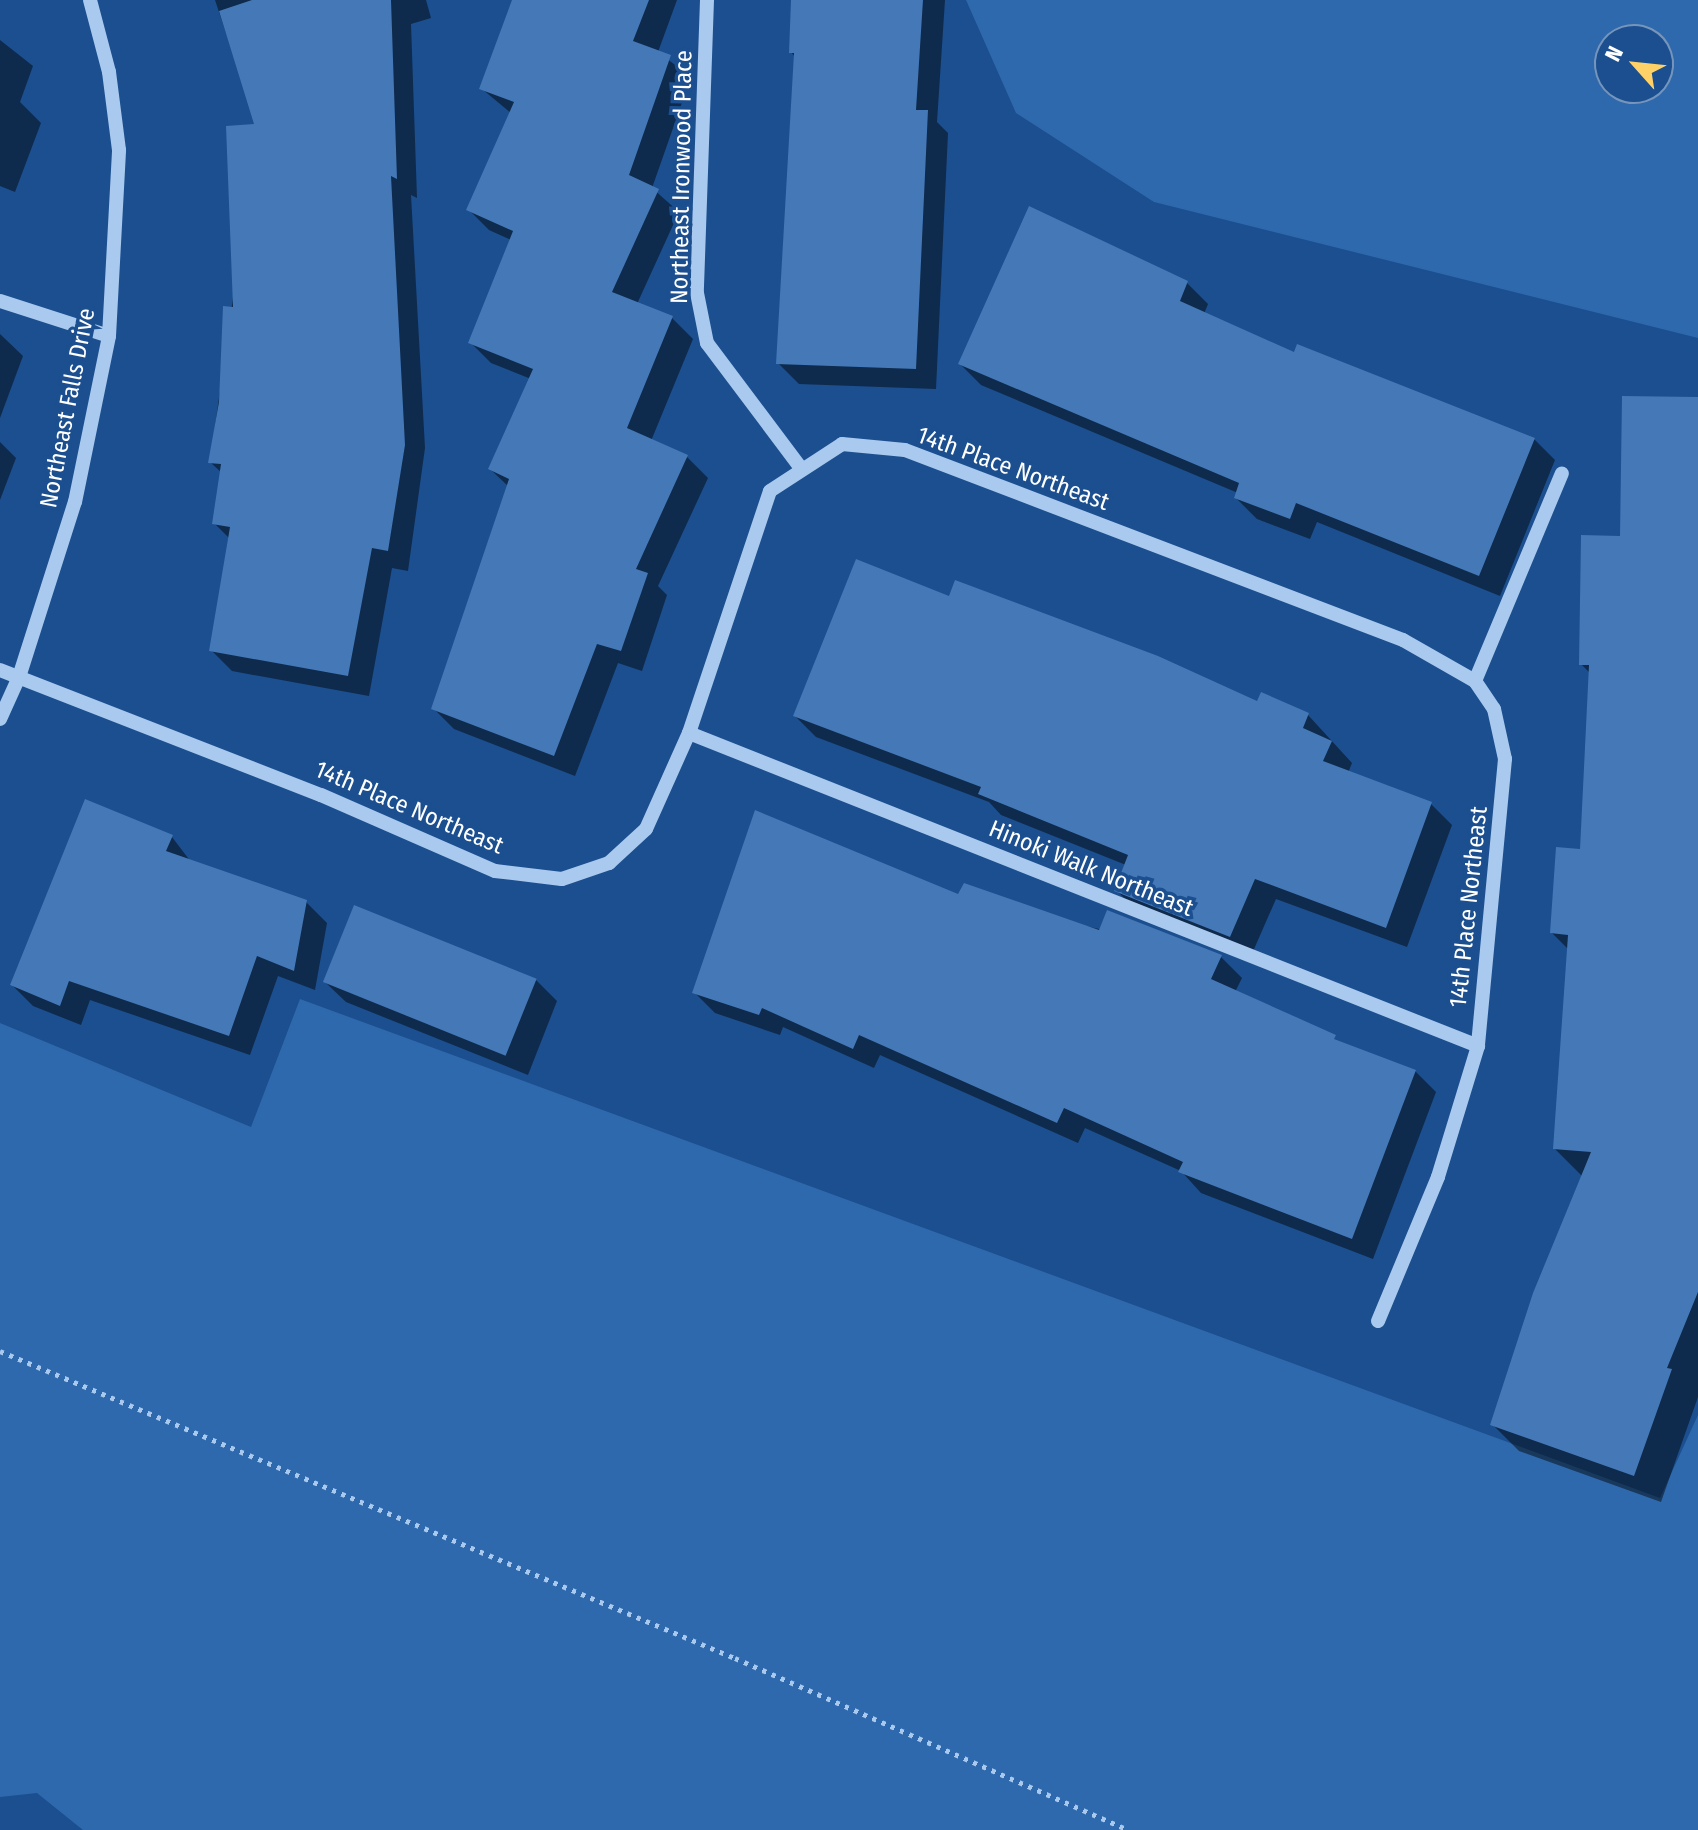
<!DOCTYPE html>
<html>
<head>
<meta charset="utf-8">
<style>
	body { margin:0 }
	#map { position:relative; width:1698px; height:1830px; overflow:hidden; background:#1b4f8f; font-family:"Fira Sans Condensed",sans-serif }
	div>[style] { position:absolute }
	.green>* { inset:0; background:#2e69ad }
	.shadow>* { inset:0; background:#0007 }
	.building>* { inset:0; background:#4478b7; transform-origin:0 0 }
	.path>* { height:5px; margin-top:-2.5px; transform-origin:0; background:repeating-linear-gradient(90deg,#a9c9ee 0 4px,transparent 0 10px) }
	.minor>* { height:14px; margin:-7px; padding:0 7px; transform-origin:7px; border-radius:7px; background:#a9c9ee }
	span { translate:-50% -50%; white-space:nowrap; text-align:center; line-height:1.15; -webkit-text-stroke:7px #1b4f8f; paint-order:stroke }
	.street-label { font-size:24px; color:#fff }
	.north { position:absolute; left:1594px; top:24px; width:80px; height:80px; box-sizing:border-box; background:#1b4f8f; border:2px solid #7695bc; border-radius:50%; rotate:297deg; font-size:22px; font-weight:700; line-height:32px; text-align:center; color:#fff }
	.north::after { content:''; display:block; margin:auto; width:28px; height:36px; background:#ffd166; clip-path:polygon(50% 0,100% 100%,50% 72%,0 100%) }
</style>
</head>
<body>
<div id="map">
	<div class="green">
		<i style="clip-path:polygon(evenodd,966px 0,1698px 0,1698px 338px,1154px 202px,1016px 113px,966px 0,1610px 40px,1658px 40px,1658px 88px,1610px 88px,1610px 40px)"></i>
		<i style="clip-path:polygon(300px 999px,1660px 1498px,1698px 1415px,1698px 1830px,83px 1830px,37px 1793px,0 1797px,0 1023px,251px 1127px)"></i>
	</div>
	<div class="shadow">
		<i style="clip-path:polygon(215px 0,426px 0,431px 18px,411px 24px,417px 198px,411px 195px,425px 448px,408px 571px,392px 568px,369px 696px,232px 671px,211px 650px,230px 539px,214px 523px,222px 473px,210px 462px,257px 126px)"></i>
		<i style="clip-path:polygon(514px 0,677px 0,658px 52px,691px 77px,652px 188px,679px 212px,637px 304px,672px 318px,693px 339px,651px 441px,687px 457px,708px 478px,658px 586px,667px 595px,642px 671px,618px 663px,575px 776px,454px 729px,433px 708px,509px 487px,490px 469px,531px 379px,491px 363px,470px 342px,511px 240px,489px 230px,468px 209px,511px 113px,482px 89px)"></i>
		<i style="clip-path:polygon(793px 0,945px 0,937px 122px,948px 133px,936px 389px,799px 384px,778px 363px,795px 57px,791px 52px)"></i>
		<i style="clip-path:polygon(0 40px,33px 66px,20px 102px,41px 123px,15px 192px,0 186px)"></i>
		<i style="clip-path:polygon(1030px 208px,1187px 283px,1208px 304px,1204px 314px,1296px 354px,1534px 439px,1555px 460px,1500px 596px,1317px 522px,1310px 539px,1257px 519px,1236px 498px,1238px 493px,981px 385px,960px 364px)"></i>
		<i style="clip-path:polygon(0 334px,23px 356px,0 418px)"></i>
		<i style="clip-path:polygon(1698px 399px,1698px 1397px,1661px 1502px,1519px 1451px,1492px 1424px,1583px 1177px,1555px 1149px,1569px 950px,1552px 933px,1582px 851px,1591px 674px,1581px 664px,1622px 538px)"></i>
		<i style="clip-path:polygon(0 442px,16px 458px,0 500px)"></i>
		<i style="clip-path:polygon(950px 599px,1258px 703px,1308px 715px,1352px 763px,1348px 773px,1431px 804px,1452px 825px,1407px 947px,1276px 899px,1251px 956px,1137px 911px,1116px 890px,1126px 865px,1001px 815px,989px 802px,816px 737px,795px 716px)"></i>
		<i style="clip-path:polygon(172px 837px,191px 862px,306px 902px,327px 923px,315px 990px,278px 976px,250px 1055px,90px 1000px,81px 1025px,33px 1006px,12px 985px)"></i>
		<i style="clip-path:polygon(959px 897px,1221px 957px,1242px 978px,1235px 992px,1343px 1044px,1415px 1071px,1436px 1092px,1373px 1259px,1201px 1193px,1181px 1171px,1085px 1128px,1078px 1143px,880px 1055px,874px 1068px,783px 1027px,780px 1035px,715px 1013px,694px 992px)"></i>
		<i style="clip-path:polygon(536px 980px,557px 1001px,528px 1075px,346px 1002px,325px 982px)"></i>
	</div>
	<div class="building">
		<i style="clip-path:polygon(252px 0,391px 0,397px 179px,391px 176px,405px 445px,388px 551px,372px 548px,348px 676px,209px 651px,230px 527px,212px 524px,221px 464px,208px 463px,219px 402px,223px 306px,233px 307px,226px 126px,254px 124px,219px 11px)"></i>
		<i style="clip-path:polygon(512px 0,649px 0,633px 41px,671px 55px,629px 175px,659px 189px,612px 292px,673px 316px,627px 428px,688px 455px,636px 569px,648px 573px,621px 651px,597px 644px,554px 756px,431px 709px,509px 479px,488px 469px,533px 369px,468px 343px,513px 231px,466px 210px,514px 102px,479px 89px)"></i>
		<i style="clip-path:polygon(791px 0,923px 0,916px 110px,928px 110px,916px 369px,776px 364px,794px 53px,789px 53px)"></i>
		<i style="clip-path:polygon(1029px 206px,1188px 281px,1180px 301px,1294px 352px,1297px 344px,1535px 438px,1479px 576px,1296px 503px,1290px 519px,1234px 498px,1239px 483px,958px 364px)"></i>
		<i style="clip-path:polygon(1622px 396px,1698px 397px,1698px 1292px,1667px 1368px,1672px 1369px,1634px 1476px,1490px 1425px,1533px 1293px,1591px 1152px,1553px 1149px,1568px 935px,1550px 933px,1556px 847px,1580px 849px,1589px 665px,1579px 665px,1581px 535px,1620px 536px)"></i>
		<i style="clip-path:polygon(856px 559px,949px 596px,955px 580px,1158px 656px,1257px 701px,1261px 692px,1309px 713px,1303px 728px,1332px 741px,1323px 761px,1432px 802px,1386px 928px,1255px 879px,1230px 937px,1114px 891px,1128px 855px,978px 794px,981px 787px,793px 716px)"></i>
		<i style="clip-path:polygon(85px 799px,173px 835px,166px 851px,307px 900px,294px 971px,257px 956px,229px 1036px,69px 981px,60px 1006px,10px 985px)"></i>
		<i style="clip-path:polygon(755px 810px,958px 894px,964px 883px,1099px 930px,1107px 910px,1222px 955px,1211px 979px,1336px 1035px,1334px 1039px,1416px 1070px,1352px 1239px,1178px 1172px,1183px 1162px,1064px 1108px,1057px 1123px,859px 1035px,853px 1049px,762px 1008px,759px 1015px,692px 993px)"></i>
		<i style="left:354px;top:905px;width:197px;height:83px;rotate:22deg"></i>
	</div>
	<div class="path">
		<i style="left:0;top:1351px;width:797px;rotate:22.67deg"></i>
		<i style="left:735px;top:1658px;width:429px;rotate:23.6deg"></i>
	</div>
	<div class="minor">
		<i style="left:707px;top:0;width:293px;rotate:92deg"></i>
		<i style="left:697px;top:293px;width:51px;rotate:78.7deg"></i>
		<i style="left:707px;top:343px;width:155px;rotate:53.1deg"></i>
		<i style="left:0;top:301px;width:114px;rotate:17.8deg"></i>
		<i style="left:0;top:670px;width:344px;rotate:21.3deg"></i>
		<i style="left:321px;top:795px;width:190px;rotate:23.6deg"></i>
		<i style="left:495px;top:871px;width:67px;rotate:6.8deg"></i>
		<i style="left:562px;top:879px;width:50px;rotate:-18.8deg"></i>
		<i style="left:609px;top:863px;width:50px;rotate:-42.6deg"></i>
		<i style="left:646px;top:829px;width:105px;rotate:-65.9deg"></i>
		<i style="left:689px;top:733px;width:255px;rotate:-71.5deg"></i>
		<i style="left:770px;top:491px;width:86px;rotate:-33.1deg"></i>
		<i style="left:842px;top:444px;width:63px;rotate:5.4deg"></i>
		<i style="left:905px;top:450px;width:533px;rotate:20.88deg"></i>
		<i style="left:1403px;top:640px;width:83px;rotate:29.7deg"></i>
		<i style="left:1475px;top:681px;width:34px;rotate:56deg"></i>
		<i style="left:1494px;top:709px;width:51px;rotate:77.6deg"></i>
		<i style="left:1505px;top:759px;width:288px;rotate:95.4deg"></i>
		<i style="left:1478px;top:1046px;width:137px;rotate:107deg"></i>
		<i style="left:1438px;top:1177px;width:156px;rotate:112.6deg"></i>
		<i style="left:1475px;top:681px;width:225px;rotate:-67.3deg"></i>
		<i style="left:0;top:719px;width:46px;rotate:-65.7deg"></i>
		<i style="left:19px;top:677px;width:184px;rotate:-72.3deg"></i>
		<i style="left:75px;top:502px;width:169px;rotate:-78.4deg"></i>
		<i style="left:109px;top:336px;width:186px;rotate:-86.9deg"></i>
		<i style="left:119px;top:150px;width:79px;rotate:-97.3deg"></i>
		<i style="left:109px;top:72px;width:74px;rotate:-104.8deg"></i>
		<i style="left:689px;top:733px;width:849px;rotate:21.64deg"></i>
	</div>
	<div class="street-label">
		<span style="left:682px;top:177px;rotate:-89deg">Northeast Ironwood Place</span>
		<span style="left:68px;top:408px;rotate:-79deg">Northeast Falls Drive</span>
		<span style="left:1013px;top:469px;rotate:20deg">14th Place Northeast</span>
		<span style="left:409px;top:808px;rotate:23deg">14th Place Northeast</span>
		<span style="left:1091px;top:869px;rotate:22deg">Hinoki Walk Northeast</span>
		<span style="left:1469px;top:907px;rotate:-84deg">14th Place Northeast</span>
	</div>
	<div class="north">N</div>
</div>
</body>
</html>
